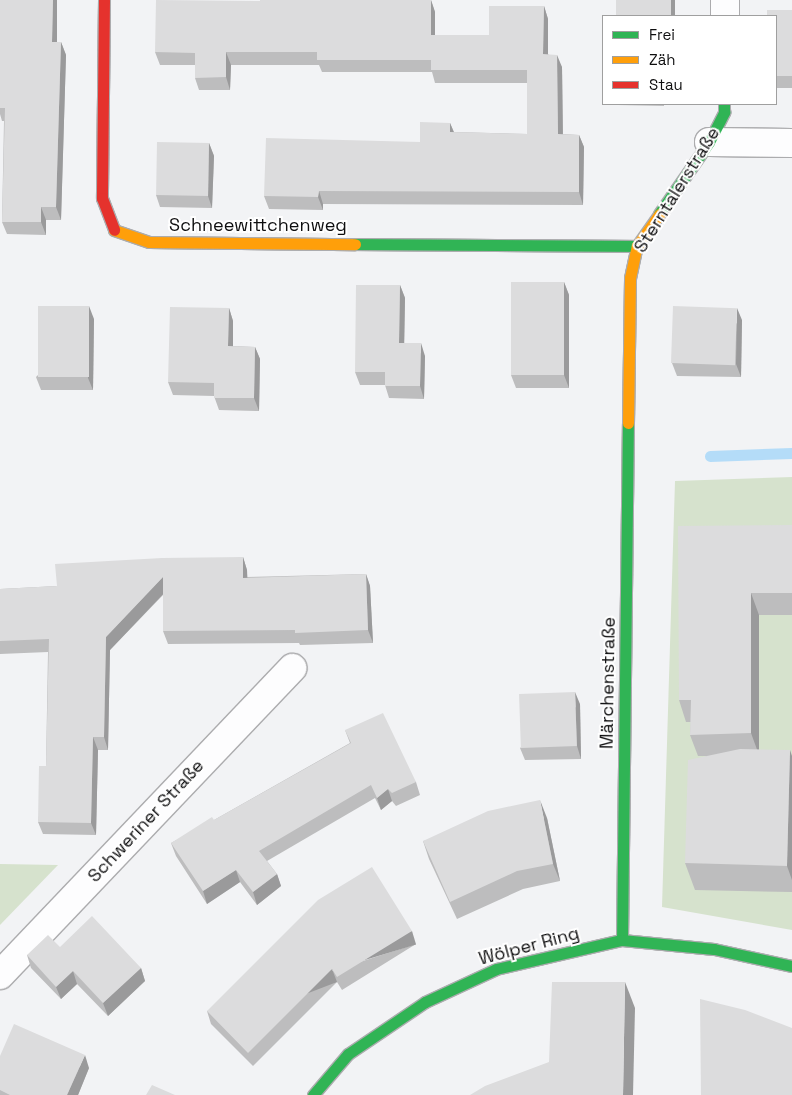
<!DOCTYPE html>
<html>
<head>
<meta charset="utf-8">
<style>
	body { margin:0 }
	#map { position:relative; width:792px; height:1095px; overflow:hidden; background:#f2f3f5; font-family:"Space Grotesk",sans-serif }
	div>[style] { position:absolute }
	.green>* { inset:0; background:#d6e2cd }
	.stream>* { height:11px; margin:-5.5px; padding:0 5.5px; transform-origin:5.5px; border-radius:5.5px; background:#b4dcf8 }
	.roads { filter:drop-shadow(1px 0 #acacae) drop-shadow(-1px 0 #acacae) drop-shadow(0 1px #acacae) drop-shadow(0 -1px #acacae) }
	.street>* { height:28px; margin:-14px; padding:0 14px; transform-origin:14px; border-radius:14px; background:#fdfdfe }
	.fast>* { height:11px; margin:-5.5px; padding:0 5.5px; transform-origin:5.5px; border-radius:5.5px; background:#30b455 }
	.slow>* { height:11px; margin:-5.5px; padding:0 5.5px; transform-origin:5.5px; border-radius:5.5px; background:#ff9f0a }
	.jam>* { height:11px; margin:-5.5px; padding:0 5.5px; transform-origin:5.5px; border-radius:5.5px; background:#e5322d }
	.wall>* { inset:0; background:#bdbdbe; transform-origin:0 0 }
	.shaded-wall>* { inset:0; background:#9a9a9b; transform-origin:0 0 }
	.building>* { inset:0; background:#dcdcdd; transform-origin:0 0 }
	span { translate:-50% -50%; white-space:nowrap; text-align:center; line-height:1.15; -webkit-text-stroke:4px #fff; paint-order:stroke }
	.street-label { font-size:18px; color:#0e0e0f }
	.legend { position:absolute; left:602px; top:15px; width:175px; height:90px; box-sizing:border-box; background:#fff; border:1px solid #9f9f9f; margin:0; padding:6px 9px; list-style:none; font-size:15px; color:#0e0e0f }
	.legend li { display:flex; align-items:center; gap:10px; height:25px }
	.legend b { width:25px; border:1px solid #9f9f9f }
</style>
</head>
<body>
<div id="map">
	<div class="green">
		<i style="clip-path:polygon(792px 477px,792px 930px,662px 907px,675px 481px)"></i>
		<i style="clip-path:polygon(0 864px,58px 865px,0 925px)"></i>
	</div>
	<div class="stream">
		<i style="left:710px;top:456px;width:82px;rotate:-2.1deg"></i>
	</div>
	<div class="roads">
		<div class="street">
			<i style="left:725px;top:16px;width:16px;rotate:-90deg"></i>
			<i style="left:709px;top:142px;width:83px;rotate:0.7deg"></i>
			<i style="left:0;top:975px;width:424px;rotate:-46.4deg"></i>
		</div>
		<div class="fast">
			<i style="left:659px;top:214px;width:88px;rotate:-55.2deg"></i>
			<i style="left:709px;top:142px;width:34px;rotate:-63deg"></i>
			<i style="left:724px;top:112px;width:8px;rotate:-90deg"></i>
			<i style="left:355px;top:244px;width:282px;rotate:0.4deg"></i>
			<i style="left:622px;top:940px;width:517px;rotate:-89.34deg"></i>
			<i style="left:313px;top:1095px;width:54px;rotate:-49.5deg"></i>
			<i style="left:348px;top:1054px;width:93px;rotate:-34deg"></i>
			<i style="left:425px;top:1002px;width:78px;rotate:-24.9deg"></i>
			<i style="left:496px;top:969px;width:129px;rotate:-13deg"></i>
			<i style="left:622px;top:940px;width:92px;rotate:5.6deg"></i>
			<i style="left:714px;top:949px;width:80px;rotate:12.3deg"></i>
		</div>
		<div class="slow">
			<i style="left:114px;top:230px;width:37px;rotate:19deg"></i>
			<i style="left:149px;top:242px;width:206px;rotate:0.6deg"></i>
			<i style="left:628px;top:423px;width:145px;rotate:-89.2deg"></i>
			<i style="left:630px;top:278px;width:33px;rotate:-78deg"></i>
			<i style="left:637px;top:246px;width:39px;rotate:-55deg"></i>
		</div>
		<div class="jam">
			<i style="left:104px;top:0;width:198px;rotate:90.6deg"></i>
			<i style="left:102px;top:198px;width:34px;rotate:69deg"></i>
		</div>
	</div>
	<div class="wall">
		<i style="clip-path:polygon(0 0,57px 0,57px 42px,61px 42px,66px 55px,61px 220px,46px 220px,46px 235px,7px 234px,2px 222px,4px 121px,2px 121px,0 114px)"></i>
		<i style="clip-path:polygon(431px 0,435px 12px,435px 35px,489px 35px,544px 6px,548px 19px,548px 54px,562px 67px,563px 134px,579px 135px,584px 147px,583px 205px,323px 204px,323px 210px,269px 209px,264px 196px,420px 142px,450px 123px,454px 132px,527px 134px,527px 83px,435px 83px,432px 72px,322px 72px,319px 65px,231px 65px,230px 90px,199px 90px,195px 78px,195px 65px,160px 65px,155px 52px,260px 1px)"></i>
		<i style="left:792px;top:10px;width:78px;height:17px;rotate:90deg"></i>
		<i style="clip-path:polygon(618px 104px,664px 104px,664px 106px,618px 105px)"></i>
		<i style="clip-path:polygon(209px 143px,214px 156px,212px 208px,160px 207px,156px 195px)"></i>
		<i style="clip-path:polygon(564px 282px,569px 295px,569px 388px,516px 388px,511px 375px)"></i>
		<i style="clip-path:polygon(400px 285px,405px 298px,404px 343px,425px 356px,424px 399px,389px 398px,385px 385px,360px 385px,355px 372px)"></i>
		<i style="clip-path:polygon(229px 308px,233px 321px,233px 346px,255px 347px,260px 359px,259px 411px,219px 410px,214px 396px,173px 395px,168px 382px)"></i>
		<i style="clip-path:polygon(94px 319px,93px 390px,41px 390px,36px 377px)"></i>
		<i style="clip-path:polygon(742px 320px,741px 377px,677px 376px,672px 363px)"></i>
		<i style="clip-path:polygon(792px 525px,792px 615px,759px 615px,759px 750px,792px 756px,792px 892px,695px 890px,685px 863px,706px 756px,698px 756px,690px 735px,691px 722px,686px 722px,679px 700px)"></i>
		<i style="clip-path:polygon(243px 557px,247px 570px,247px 577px,366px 574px,370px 586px,373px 643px,300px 645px,299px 643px,168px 644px,163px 631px,163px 595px,110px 650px,108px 750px,98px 750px,96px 835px,43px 834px,38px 822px,46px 766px,48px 652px,0 654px,0 589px,57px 586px)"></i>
		<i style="clip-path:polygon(580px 704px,581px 759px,525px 760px,520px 748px)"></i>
		<i style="clip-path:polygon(345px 730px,416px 782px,420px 795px,396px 806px,392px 801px,381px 810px,375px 798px,267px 861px,277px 874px,281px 886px,257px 905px,240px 882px,207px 904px,176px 856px,171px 843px,214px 820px,350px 743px)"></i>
		<i style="clip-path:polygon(547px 818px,560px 881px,523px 889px,457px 919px,429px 859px,423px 841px)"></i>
		<i style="clip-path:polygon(416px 944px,342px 990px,337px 982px,253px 1066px,211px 1024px,207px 1011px)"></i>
		<i style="clip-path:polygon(60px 947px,141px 968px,145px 981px,108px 1016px,77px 984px,61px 999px,31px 968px,27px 955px)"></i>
		<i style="clip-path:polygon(0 1056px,89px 1068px,78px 1095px,0 1095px)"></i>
	</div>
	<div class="shaded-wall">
		<i style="clip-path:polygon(53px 0,57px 0,57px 55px,52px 42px)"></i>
		<i style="clip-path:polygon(431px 0,435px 12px,435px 70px,431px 60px)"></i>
		<i style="clip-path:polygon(671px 0,675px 0,675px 16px,670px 16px)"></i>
		<i style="clip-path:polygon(544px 6px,548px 19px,548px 67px,543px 54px)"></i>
		<i style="clip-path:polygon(61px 42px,66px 55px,61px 220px,56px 207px)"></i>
		<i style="clip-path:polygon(226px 52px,231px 65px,230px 90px,226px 77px)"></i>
		<i style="clip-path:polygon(557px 55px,562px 67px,563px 147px,558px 134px)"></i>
		<i style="clip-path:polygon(450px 123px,455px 135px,450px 132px)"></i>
		<i style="clip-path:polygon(579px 135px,584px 147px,583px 205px,579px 192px)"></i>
		<i style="clip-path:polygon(209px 143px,214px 156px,212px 208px,208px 196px)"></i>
		<i style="clip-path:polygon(319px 191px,323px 204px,323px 210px,318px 197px)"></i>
		<i style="clip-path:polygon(41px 207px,46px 220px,46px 235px,41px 222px)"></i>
		<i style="clip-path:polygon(564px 282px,569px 295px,569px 388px,564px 375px)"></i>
		<i style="clip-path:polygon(400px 285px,405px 298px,404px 356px,399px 343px)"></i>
		<i style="clip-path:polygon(89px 306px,94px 319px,93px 390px,88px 378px)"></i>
		<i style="clip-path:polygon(229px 308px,233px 321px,233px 359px,228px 346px)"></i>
		<i style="clip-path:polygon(737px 308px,742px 320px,741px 377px,736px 364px)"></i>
		<i style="clip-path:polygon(421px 343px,425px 356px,424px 399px,420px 386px)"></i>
		<i style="clip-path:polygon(255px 347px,260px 359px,259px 411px,254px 398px)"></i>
		<i style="clip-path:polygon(243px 557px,247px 570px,248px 590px,243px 578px)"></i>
		<i style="clip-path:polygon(366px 574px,370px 586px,373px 643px,368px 630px)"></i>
		<i style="clip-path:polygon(163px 577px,167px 590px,110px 650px,108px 750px,104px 737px,106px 637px)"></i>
		<i style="clip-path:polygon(751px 593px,759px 615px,759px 755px,751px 733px)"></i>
		<i style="clip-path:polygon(575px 692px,580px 704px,581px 759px,577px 746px)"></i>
		<i style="clip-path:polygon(93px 737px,98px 750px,96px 835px,91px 823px)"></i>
		<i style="clip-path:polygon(790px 750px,792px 756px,792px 880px,787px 866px)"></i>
		<i style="clip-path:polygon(388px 789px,392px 801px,381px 810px,377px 798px)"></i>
		<i style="clip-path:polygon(540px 800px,547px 818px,560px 881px,553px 864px)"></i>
		<i style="clip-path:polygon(236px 870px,240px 882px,207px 904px,203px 891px)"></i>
		<i style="clip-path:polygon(277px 874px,281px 886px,257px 905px,253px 892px)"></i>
		<i style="left:412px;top:931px;width:14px;height:88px;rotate:73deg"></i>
		<i style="clip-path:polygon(141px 968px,145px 981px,108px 1016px,103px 1003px)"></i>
		<i style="left:332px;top:969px;width:14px;height:119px;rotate:69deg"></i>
		<i style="clip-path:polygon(73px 971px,77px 984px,61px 999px,56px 987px)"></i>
		<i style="clip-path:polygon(625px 982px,635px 1008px,633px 1095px,623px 1095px)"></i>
		<i style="clip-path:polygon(85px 1055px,89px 1068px,78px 1095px,67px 1095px)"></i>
	</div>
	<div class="building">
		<i style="clip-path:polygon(0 0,53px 0,52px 42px,61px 42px,56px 207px,41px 207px,41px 222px,2px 222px,5px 108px,0 108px)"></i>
		<i style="clip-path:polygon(156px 0,260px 1px,260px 0,431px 0,431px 60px,317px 60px,317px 52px,226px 52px,226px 77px,195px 78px,195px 53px,155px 52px)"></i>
		<i style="left:616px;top:0;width:55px;height:16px"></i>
		<i style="clip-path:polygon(489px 6px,544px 6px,543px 54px,557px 55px,558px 134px,579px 135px,579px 192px,319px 191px,318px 197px,264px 196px,266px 138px,420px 142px,420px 122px,450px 123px,450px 132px,527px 134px,527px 70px,431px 70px,431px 35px,489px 35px)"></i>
		<i style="clip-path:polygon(767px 10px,792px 10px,792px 76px,776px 76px,776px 16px,767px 16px)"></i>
		<i style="left:157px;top:142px;width:52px;height:53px;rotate:1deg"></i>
		<i style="left:511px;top:282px;width:53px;height:93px"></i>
		<i style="clip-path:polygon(356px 285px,400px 285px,399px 343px,421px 343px,420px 386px,385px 386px,385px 372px,355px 372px)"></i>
		<i style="left:38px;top:306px;width:51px;height:71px"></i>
		<i style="left:673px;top:306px;width:64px;height:57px;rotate:2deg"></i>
		<i style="clip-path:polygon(170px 307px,229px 308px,228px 346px,255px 347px,254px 398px,214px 398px,214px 383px,168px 382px)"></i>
		<i style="clip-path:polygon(792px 525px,792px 593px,751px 593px,751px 733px,690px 735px,691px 700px,679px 700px,678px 526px)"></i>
		<i style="clip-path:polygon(243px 557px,243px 578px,366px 574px,368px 630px,295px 633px,295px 630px,163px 631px,163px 577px,106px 637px,104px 737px,93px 737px,91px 823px,38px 822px,39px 766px,46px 766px,49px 639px,0 641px,0 589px,57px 586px,55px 564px,162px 558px)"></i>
		<i style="left:575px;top:692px;width:54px;height:56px;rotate:88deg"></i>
		<i style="clip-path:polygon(383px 713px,416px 782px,392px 793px,388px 789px,377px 798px,371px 785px,259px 851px,277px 874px,253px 892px,236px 870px,203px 891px,171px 843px,212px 817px,214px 820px,351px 743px,345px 730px)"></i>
		<i style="clip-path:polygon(740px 749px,790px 750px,787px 866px,685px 863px,688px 760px)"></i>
		<i style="clip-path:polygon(540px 800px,553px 864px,517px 871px,450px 902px,423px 841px,488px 811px)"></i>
		<i style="clip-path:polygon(372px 867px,412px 931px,337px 977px,332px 969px,248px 1053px,207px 1011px,318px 900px)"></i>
		<i style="clip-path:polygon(92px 916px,141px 968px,103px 1003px,73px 971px,56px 987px,27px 955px,48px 935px,60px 947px)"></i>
		<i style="clip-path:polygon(552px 982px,625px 982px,623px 1095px,470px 1095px,485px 1086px,549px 1062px)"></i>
		<i style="clip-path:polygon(700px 999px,745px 1010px,792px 1028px,792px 1095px,701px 1095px)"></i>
		<i style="clip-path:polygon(14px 1024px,85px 1055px,67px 1095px,10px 1095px,0 1090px,0 1056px)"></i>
		<i style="clip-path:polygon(152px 1085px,175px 1095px,146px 1095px)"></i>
	</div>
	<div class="street-label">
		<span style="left:677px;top:190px;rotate:-58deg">Sterntalerstraße</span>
		<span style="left:258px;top:225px">Schneewittchenweg</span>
		<span style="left:608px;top:683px;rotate:-89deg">Märchenstraße</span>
		<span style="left:146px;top:821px;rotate:-47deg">Schweriner Straße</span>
		<span style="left:529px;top:946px;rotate:-15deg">Wölper Ring</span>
	</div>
	<ul class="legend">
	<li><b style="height:6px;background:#30b455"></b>Frei</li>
	<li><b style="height:6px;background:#ff9f0a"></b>Zäh</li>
	<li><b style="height:6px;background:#e5322d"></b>Stau</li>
	</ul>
</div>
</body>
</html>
